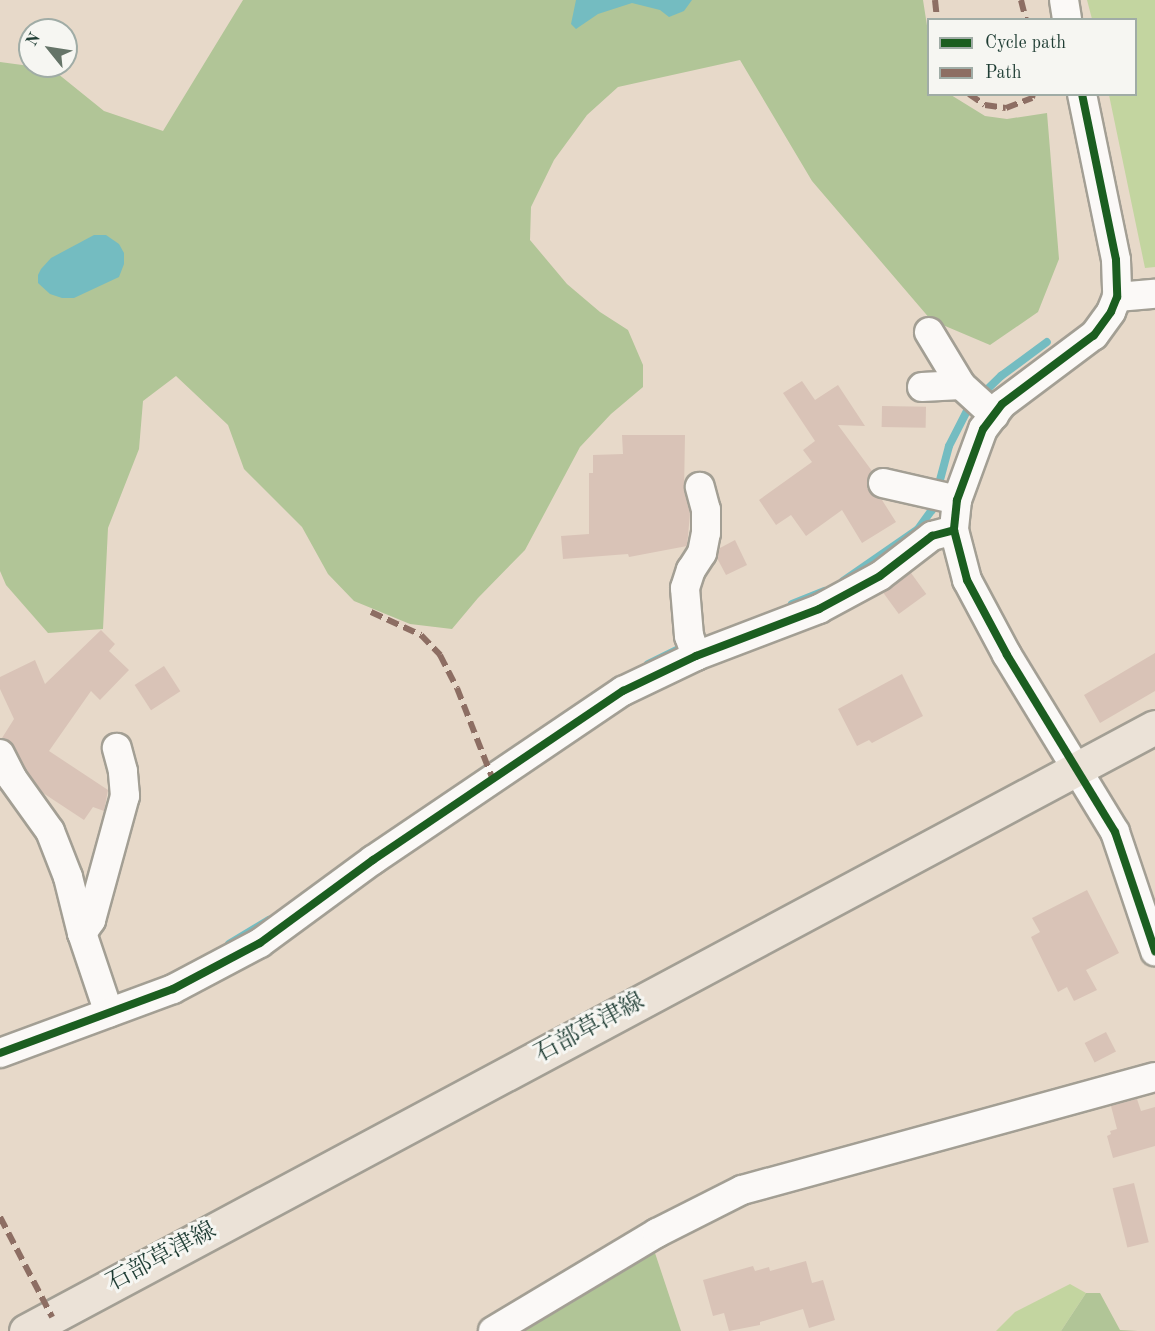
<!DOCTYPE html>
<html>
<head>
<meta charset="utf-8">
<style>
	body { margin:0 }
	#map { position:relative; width:1155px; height:1331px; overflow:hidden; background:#e7d9c9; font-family:"Old Standard TT","Noto Serif JP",serif }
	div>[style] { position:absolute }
	.green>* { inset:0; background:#c3d5a0 }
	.forest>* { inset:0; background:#b1c597 }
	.water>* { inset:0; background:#74bcc1 }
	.stream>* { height:8px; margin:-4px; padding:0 4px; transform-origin:4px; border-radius:4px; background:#74bcc1 }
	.building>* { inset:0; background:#d9c3b7; transform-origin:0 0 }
	.roads { filter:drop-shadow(2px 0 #a39f94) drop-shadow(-2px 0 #a39f94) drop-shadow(0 2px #a39f94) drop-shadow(0 -2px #a39f94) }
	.minor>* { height:28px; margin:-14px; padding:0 14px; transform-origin:14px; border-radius:14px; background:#fbf9f7 }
	.major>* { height:33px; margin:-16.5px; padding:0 16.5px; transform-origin:16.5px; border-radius:16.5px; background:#ebe2d7 }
	.quiet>* { height:6px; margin-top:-3px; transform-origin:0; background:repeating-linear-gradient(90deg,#8d6e63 0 12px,transparent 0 18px) }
	.cycleway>* { height:8px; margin:-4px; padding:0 4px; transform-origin:4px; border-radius:4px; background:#1b5e20 }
	span { translate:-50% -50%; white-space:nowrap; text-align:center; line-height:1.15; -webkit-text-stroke:6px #f6f6f2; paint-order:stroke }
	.street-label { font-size:24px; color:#1f3d34 }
	.legend { position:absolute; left:927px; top:18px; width:210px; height:78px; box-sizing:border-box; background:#f6f6f2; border:2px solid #a0aca6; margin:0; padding:8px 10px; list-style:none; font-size:18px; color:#1f3d34 }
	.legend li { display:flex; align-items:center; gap:12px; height:30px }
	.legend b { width:30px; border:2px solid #a0aca6 }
	.north { position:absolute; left:18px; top:18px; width:60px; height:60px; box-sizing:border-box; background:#f6f6f2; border:2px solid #a0aca6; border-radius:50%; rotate:300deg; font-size:16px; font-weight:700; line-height:24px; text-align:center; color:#1f3d34 }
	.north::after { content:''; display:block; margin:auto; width:21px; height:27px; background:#657468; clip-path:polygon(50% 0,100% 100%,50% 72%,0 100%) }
</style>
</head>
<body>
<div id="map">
	<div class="green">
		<i style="clip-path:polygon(1087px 0,1155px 0,1155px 267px,1145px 268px,1109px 95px,1136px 94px,1136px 20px,1092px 19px)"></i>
		<i style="clip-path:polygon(1070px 1284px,1086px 1293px,1061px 1331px,996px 1331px,1015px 1312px)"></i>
	</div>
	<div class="forest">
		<i style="clip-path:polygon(243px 0,923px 0,928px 32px,928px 94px,951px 95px,985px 116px,1007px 119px,1047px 113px,1059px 259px,1038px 312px,990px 345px,931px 320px,812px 181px,740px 60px,618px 87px,587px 115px,554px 160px,531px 207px,530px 240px,567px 284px,600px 312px,628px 330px,643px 365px,643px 387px,611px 414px,580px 447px,525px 550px,478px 598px,452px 629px,410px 624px,354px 601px,328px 574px,302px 527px,244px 469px,228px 425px,176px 376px,143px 401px,139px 449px,108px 528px,103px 629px,48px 633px,6px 585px,0 571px,0 62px,52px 69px,104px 111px,163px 131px)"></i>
		<i style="clip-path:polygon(654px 1250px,681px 1331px,519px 1331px)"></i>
		<i style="clip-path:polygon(1086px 1293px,1100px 1293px,1120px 1330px,1138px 1331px,1061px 1331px)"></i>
	</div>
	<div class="water">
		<i style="clip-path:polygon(576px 0,692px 0,684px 11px,669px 17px,660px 10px,632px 3px,598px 14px,576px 29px,571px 24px)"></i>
		<i style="clip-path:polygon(94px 235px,106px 235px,119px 244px,124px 253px,124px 264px,119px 277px,74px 298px,62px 298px,50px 294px,38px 283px,38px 275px,41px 269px,51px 258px)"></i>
	</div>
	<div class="stream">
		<i style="left:843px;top:581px;width:91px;rotate:-34.7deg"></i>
		<i style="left:918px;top:529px;width:24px;rotate:-54deg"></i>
		<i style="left:932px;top:510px;width:66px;rotate:-75.1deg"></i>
		<i style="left:949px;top:446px;width:44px;rotate:-62.9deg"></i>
		<i style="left:969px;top:407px;width:45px;rotate:-44.1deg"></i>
		<i style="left:1001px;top:376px;width:57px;rotate:-36.5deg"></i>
		<i style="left:792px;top:604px;width:35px;rotate:-22deg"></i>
		<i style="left:648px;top:664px;width:43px;rotate:-26deg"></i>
		<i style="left:229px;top:944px;width:47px;rotate:-31deg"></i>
	</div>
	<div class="building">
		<i style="clip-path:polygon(802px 381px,815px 400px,838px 385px,865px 426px,838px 425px,872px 471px,867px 479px,867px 488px,872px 495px,882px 500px,896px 522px,862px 543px,842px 510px,806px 536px,791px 515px,776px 525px,759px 500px,812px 462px,803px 450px,815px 441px,783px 393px)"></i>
		<i style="left:882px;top:406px;width:44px;height:21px;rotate:1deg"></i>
		<i style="clip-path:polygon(622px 435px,685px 435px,684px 491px,690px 514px,687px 546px,629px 557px,628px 554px,563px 559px,561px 536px,589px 534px,589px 473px,593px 473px,593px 455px,623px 454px)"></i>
		<i style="clip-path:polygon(735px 540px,747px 565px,726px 575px,717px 558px,720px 548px)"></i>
		<i style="left:911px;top:573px;width:26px;height:34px;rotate:54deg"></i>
		<i style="clip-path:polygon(101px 630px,115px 644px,109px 651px,129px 670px,100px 700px,91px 691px,49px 751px,108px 790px,104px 811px,93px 807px,84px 820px,43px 793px,26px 769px,14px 746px,2px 738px,14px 719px,0 689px,0 677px,35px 660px,45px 684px)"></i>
		<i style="clip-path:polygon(1155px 653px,1155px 691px,1100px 723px,1084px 695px)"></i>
		<i style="left:164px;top:666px;width:30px;height:35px;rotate:57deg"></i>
		<i style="clip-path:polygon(902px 674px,923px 716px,872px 743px,869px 740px,857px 746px,838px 709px)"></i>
		<i style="clip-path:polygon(1087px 890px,1119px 953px,1086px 970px,1097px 990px,1074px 1001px,1067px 987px,1058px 992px,1031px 937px,1040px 932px,1032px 918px)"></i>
		<i style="left:1106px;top:1032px;width:22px;height:24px;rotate:63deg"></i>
		<i style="clip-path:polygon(1137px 1099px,1141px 1111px,1155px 1107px,1155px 1146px,1113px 1158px,1107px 1136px,1111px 1134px,1110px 1131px,1117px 1129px,1111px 1106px)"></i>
		<i style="left:1134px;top:1183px;width:61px;height:22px;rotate:76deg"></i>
		<i style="clip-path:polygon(806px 1261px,812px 1283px,823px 1280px,835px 1320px,809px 1328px,803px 1309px,760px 1322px,760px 1325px,729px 1331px,724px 1313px,713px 1316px,703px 1280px,753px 1266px,755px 1271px,769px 1267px,770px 1271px)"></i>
	</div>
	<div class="roads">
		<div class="minor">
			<i style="left:1064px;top:0;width:20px;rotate:81deg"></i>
			<i style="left:1082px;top:94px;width:169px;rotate:78.4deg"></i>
			<i style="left:1116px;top:260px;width:37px;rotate:88deg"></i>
			<i style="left:1117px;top:297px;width:16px;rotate:112deg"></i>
			<i style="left:1111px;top:312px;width:29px;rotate:126deg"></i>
			<i style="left:1094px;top:335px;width:115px;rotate:143.1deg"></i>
			<i style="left:1002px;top:404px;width:31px;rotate:127deg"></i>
			<i style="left:983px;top:429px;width:76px;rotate:110.1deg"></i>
			<i style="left:957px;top:500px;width:30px;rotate:96deg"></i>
			<i style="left:954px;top:530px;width:52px;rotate:75.4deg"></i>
			<i style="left:967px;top:580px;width:85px;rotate:61.9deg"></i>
			<i style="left:1007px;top:655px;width:207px;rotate:58.6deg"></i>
			<i style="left:1115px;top:832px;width:126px;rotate:71.4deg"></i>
			<i style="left:1117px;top:297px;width:38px;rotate:-5deg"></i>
			<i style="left:929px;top:332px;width:62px;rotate:58.9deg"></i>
			<i style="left:922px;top:387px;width:39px;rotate:-3deg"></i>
			<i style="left:961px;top:385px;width:45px;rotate:42.3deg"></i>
			<i style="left:883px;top:483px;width:76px;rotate:12.9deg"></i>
			<i style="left:696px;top:656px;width:21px;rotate:-109deg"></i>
			<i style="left:689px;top:636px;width:48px;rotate:-94.8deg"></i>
			<i style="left:685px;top:588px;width:19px;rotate:-72deg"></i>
			<i style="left:691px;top:570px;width:20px;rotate:-57deg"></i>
			<i style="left:702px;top:553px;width:20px;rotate:-79deg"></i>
			<i style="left:706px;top:533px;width:23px;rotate:-90deg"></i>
			<i style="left:706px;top:510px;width:24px;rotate:-105deg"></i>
			<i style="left:0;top:754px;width:27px;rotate:63deg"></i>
			<i style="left:12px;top:778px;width:65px;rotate:54.4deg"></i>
			<i style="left:50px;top:831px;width:49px;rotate:68.6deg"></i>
			<i style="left:68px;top:877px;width:58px;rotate:76deg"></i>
			<i style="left:82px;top:933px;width:84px;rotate:71.4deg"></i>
			<i style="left:82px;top:933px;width:16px;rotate:-55deg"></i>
			<i style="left:91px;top:920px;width:129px;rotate:-74.7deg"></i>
			<i style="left:125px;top:796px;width:25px;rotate:-95deg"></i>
			<i style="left:123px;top:771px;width:24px;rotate:-105deg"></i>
			<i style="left:0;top:1053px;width:184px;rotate:-20.3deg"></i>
			<i style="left:173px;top:989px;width:98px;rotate:-27.9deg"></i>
			<i style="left:260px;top:943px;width:140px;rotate:-36.3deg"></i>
			<i style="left:373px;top:860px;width:302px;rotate:-34.1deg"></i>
			<i style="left:623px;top:691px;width:81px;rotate:-25.6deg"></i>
			<i style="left:696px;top:656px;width:132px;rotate:-20.9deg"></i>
			<i style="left:819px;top:609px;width:69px;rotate:-28.4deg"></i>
			<i style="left:880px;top:576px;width:66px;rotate:-37.6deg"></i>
			<i style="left:932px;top:536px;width:23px;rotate:-15deg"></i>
			<i style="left:493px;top:1331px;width:191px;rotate:-30.9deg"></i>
			<i style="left:657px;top:1233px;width:95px;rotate:-26.8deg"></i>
			<i style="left:742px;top:1190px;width:428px;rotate:-15.3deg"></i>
		</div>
		<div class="major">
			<i style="left:26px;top:1331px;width:1280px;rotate:-28.15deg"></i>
		</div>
	</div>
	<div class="quiet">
		<i style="left:935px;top:0;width:20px;rotate:84deg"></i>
		<i style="left:1021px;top:0;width:21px;rotate:76deg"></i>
		<i style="left:969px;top:94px;width:19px;rotate:35deg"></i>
		<i style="left:985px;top:105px;width:21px;rotate:8deg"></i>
		<i style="left:1006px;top:108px;width:28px;rotate:-21deg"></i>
		<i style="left:1032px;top:98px;width:4px;rotate:-76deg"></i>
		<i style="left:371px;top:612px;width:55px;rotate:24.7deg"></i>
		<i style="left:421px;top:635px;width:28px;rotate:46deg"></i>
		<i style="left:440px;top:655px;width:37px;rotate:63deg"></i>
		<i style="left:457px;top:688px;width:99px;rotate:68.6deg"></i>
		<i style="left:0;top:1217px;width:113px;rotate:62.5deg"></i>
	</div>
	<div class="cycleway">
		<i style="left:1082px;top:94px;width:169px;rotate:78.4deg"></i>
		<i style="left:1116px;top:260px;width:37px;rotate:88deg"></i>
		<i style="left:1117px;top:297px;width:16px;rotate:112deg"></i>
		<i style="left:1111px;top:312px;width:29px;rotate:126deg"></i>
		<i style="left:1094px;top:335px;width:115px;rotate:143.1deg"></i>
		<i style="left:1002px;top:404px;width:31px;rotate:127deg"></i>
		<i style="left:983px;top:429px;width:76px;rotate:110.1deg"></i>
		<i style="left:957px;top:500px;width:30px;rotate:96deg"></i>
		<i style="left:954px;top:530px;width:52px;rotate:75.4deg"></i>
		<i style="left:967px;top:580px;width:85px;rotate:61.9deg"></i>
		<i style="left:1007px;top:655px;width:207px;rotate:58.6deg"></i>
		<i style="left:1115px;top:832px;width:126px;rotate:71.4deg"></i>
		<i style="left:0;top:1053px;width:184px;rotate:-20.3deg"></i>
		<i style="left:173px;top:989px;width:98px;rotate:-27.9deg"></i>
		<i style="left:260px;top:943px;width:140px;rotate:-36.3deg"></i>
		<i style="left:373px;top:860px;width:302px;rotate:-34.1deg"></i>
		<i style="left:623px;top:691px;width:81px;rotate:-25.6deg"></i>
		<i style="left:696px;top:656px;width:132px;rotate:-20.9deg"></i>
		<i style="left:819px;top:609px;width:69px;rotate:-28.4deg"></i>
		<i style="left:880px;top:576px;width:66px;rotate:-37.6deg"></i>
		<i style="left:932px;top:536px;width:23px;rotate:-15deg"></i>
	</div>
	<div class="street-label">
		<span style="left:590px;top:1029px;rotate:-28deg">石部草津線</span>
		<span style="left:162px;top:1258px;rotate:-28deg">石部草津線</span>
	</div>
	<ul class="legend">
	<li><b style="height:8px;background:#1b5e20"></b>Cycle path</li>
	<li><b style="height:8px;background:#8d6e63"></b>Path</li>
	</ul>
	<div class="north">N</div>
</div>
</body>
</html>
